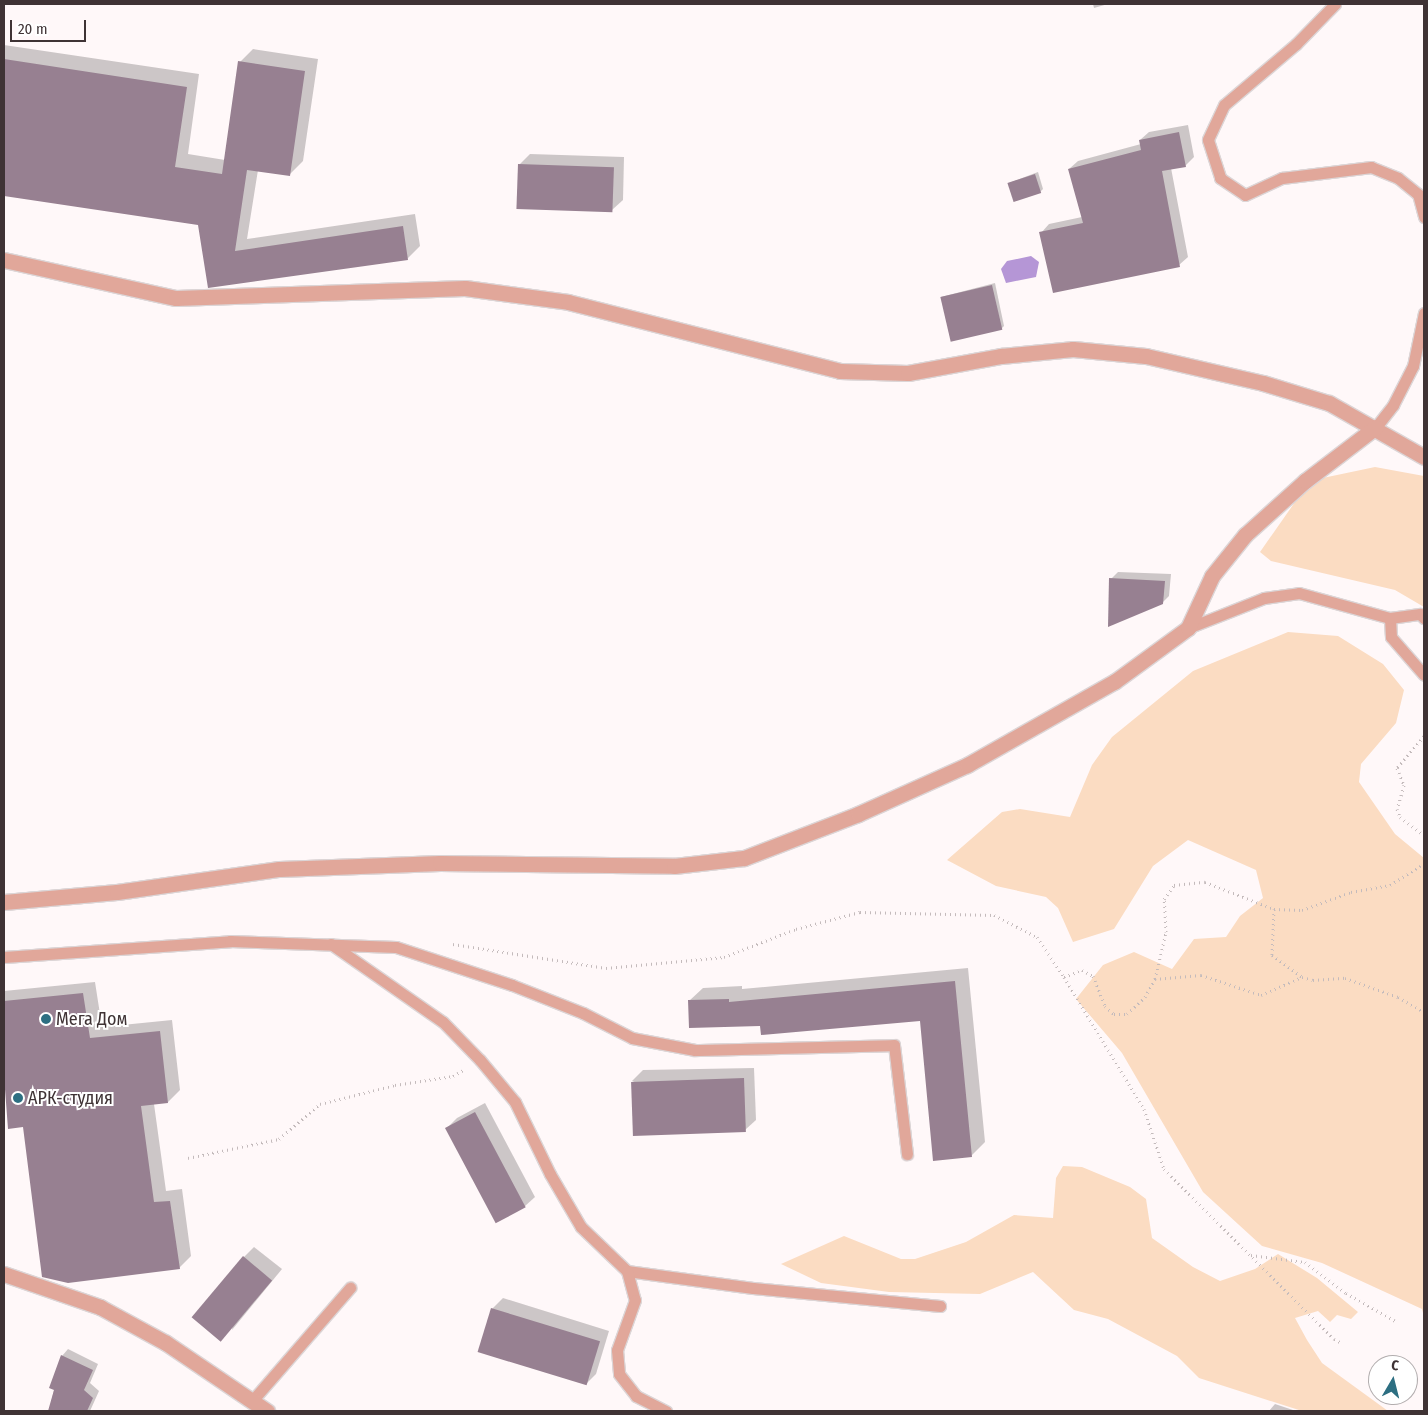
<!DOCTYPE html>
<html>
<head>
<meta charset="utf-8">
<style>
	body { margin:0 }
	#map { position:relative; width:1428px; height:1415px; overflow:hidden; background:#fff8f9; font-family:"Fira Sans Condensed",sans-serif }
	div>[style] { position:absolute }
	.green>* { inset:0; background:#fbdcc2 }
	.water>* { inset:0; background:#b596d6 }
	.shadow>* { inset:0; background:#0003 }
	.building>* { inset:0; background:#978091; transform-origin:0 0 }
	.path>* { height:3px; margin-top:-1.5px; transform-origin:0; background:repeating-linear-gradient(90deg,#c4bbbc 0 1px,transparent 0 5px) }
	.roads { filter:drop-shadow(1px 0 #dcd5d6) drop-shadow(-1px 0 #dcd5d6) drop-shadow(0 1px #dcd5d6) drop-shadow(0 -1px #dcd5d6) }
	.lane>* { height:11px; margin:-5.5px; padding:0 5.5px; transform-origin:5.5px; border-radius:5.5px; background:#e1a79a }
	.street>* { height:15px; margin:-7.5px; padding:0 7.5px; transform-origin:7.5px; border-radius:7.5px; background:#e1a79a }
	.dots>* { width:14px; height:14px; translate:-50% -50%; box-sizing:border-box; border:2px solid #fff; border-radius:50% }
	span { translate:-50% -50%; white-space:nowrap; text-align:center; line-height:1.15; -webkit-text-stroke:4px #fff; paint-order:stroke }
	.poi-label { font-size:18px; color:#3f3335 }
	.left { translate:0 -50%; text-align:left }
	.frame { position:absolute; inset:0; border:5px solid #3f3335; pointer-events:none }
	.north { position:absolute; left:1368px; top:1355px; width:50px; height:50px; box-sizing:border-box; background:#fff; border:1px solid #b2adae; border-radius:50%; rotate:8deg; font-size:14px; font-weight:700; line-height:20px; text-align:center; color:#3f3335 }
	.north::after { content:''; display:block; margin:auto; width:18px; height:22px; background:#2d6f82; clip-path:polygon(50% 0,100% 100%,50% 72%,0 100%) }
	.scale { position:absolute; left:10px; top:20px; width:76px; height:22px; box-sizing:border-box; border:2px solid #3f3335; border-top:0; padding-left:6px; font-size:15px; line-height:18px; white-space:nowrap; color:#3f3335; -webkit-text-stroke:4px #fff; paint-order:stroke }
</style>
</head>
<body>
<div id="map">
	<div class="green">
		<i style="clip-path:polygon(1375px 467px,1424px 476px,1424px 607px,1395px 590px,1271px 561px,1260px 552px,1302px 492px,1318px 479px)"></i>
		<i style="clip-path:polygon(1288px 632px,1338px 636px,1383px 664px,1404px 690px,1396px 723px,1361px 764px,1359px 782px,1395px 834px,1424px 858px,1424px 1317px,1422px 1309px,1322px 1263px,1262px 1246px,1203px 1192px,1122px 1053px,1076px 999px,1103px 965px,1134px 952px,1172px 969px,1194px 939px,1226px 937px,1240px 916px,1263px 898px,1256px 870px,1188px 840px,1153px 866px,1114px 929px,1073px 942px,1058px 908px,1046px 897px,996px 886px,947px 860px,1002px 812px,1020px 809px,1070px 817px,1092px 765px,1112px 737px,1193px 671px)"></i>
		<i style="clip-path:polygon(1063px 1166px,1082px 1167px,1130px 1187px,1146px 1199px,1152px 1238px,1193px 1267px,1220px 1281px,1255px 1269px,1278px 1254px,1317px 1278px,1358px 1312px,1351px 1319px,1337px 1315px,1330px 1322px,1318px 1311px,1295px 1318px,1307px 1340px,1322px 1363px,1388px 1411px,1302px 1411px,1199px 1378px,1177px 1356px,1108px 1319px,1074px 1310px,1033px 1272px,980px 1294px,889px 1292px,821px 1283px,781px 1264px,844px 1236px,901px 1259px,915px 1259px,966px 1242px,1014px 1215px,1053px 1218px,1056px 1178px)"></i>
	</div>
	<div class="water">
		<i style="clip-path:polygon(1031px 256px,1039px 262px,1036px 277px,1006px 283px,1001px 269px,1007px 261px)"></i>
	</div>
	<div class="shadow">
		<i style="clip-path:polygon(1093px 4px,1108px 4px,1094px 8px)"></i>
		<i style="clip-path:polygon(4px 45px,199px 74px,188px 154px,225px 160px,240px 62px,253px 49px,318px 59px,303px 161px,290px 174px,258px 170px,247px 239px,415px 214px,420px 246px,407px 259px,209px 286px,200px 224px,4px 195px)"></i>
		<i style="clip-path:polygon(1188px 125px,1194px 157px,1185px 166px,1171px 168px,1188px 257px,1179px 265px,1041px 233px,1049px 224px,1082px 217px,1069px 169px,1078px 161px,1141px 144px,1140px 140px,1149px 132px)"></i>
		<i style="clip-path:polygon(530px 154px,624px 157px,623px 200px,612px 210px,519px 165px)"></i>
		<i style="clip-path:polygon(1038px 172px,1043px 189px,1040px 192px,1009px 183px)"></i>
		<i style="clip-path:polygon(995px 283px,1004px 326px,1001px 329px,941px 297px)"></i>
		<i style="clip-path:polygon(1118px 572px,1171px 574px,1169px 596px,1162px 603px,1111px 579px)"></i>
		<i style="clip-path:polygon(968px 968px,985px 1142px,971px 1156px,921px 1019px,761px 1025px,689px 1001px,703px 988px,742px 986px,742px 989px)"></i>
		<i style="clip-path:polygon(95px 982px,102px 1027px,172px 1020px,180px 1090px,168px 1102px,154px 1104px,166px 1191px,182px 1189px,191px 1256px,179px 1268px,24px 1126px,9px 1127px,4px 1062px,4px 991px)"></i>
		<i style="clip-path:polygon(754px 1068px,756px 1120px,745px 1130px,632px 1081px,643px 1070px)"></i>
		<i style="clip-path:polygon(485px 1103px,535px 1197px,524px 1207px,447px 1128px,457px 1118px)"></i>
		<i style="clip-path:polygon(254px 1247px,282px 1269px,232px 1330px,244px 1257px)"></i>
		<i style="clip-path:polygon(503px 1298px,609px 1331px,596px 1374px,586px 1384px,492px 1309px)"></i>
		<i style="clip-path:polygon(68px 1349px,98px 1364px,90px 1383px,99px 1391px,90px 1411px,49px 1411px,62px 1356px)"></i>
		<i style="clip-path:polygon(1275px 1404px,1296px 1411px,1269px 1411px)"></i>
	</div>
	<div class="building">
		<i style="clip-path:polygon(4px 59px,187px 87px,175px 167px,222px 174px,238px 61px,305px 71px,290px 176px,247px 170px,235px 251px,403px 226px,408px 260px,208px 288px,198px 225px,4px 196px)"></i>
		<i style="clip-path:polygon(1179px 132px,1186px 167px,1162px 171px,1180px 267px,1053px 293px,1039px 232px,1083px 223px,1068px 169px,1141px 150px,1139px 140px)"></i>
		<i style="left:518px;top:164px;width:96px;height:45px;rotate:2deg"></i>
		<i style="left:1035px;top:174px;width:20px;height:29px;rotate:72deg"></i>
		<i style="left:992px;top:285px;width:46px;height:53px;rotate:77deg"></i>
		<i style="clip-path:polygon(1109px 578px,1165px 581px,1163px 604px,1108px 627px)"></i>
		<i style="clip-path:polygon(955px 981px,972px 1157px,933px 1161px,920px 1021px,761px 1035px,760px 1026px,689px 1028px,688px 1000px,729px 999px,729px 1002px)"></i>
		<i style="clip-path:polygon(83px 993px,90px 1038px,160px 1031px,168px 1103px,141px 1106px,154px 1202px,170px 1201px,180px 1269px,68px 1283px,42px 1277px,23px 1127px,8px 1129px,4px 1076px,4px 1001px)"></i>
		<i style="left:744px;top:1078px;width:54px;height:113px;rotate:88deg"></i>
		<i style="left:475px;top:1112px;width:108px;height:34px;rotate:62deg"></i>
		<i style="left:243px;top:1256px;width:38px;height:80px;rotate:40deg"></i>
		<i style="left:491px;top:1308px;width:114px;height:46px;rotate:17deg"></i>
		<i style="clip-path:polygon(61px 1355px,93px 1370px,84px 1390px,93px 1398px,87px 1411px,48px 1411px,54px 1390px,49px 1388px)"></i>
	</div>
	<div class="path">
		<i style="left:1424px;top:736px;width:42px;rotate:130.2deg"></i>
		<i style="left:1397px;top:768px;width:18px;rotate:68deg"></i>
		<i style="left:1404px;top:785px;width:25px;rotate:106deg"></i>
		<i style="left:1397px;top:809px;width:9px;rotate:69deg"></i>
		<i style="left:1400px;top:817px;width:30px;rotate:37deg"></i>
		<i style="left:1274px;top:909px;width:28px;rotate:2deg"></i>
		<i style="left:1302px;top:910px;width:52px;rotate:-20.2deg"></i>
		<i style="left:1351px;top:892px;width:40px;rotate:-10deg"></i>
		<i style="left:1390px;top:885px;width:40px;rotate:-32deg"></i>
		<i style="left:453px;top:944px;width:155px;rotate:8.9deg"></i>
		<i style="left:606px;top:968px;width:119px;rotate:-5.3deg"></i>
		<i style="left:724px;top:957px;width:77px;rotate:-21.3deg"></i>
		<i style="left:796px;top:929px;width:66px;rotate:-14.9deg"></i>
		<i style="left:860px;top:912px;width:134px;rotate:1.3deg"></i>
		<i style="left:994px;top:915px;width:48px;rotate:27.1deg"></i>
		<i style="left:1037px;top:937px;width:48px;rotate:56deg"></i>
		<i style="left:1064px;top:977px;width:154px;rotate:58.8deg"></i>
		<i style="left:1144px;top:1109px;width:63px;rotate:71.6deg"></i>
		<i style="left:1164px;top:1169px;width:240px;rotate:45deg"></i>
		<i style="left:1334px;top:1339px;width:9px;rotate:27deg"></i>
		<i style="left:1064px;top:977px;width:19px;rotate:-21deg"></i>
		<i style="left:1082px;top:970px;width:13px;rotate:29deg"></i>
		<i style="left:1093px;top:976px;width:32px;rotate:68deg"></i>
		<i style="left:1105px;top:1006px;width:12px;rotate:42deg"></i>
		<i style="left:1114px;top:1014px;width:13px"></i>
		<i style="left:1127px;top:1014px;width:25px;rotate:-43deg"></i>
		<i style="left:1145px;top:997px;width:21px;rotate:-61deg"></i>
		<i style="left:1155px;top:979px;width:46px;rotate:-5deg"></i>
		<i style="left:1201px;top:975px;width:63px;rotate:18.4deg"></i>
		<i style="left:1261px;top:995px;width:45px;rotate:-23.7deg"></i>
		<i style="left:1302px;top:977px;width:11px;rotate:15deg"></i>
		<i style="left:1313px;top:980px;width:32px;rotate:-4deg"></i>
		<i style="left:1345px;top:978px;width:56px;rotate:19.7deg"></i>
		<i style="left:1398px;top:997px;width:30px;rotate:30deg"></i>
		<i style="left:1155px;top:979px;width:48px;rotate:-76.8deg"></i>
		<i style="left:1166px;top:932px;width:33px;rotate:-93deg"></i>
		<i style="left:1164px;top:899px;width:17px;rotate:-54deg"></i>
		<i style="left:1174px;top:885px;width:31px;rotate:-6deg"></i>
		<i style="left:1205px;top:882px;width:74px;rotate:21.4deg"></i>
		<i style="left:1274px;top:909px;width:46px;rotate:92.5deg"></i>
		<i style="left:1272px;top:955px;width:37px;rotate:36deg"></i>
		<i style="left:188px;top:1158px;width:93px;rotate:-11.8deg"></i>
		<i style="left:279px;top:1139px;width:54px;rotate:-40.5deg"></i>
		<i style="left:320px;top:1104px;width:77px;rotate:-14.2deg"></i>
		<i style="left:395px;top:1085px;width:59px;rotate:-8.8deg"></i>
		<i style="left:453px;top:1076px;width:14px;rotate:-30deg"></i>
		<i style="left:1251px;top:1255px;width:54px;rotate:7.4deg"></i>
		<i style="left:1305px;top:1262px;width:51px;rotate:37.1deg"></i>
		<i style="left:1346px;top:1293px;width:59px;rotate:29.6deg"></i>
	</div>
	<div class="roads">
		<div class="lane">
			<i style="left:1335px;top:4px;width:56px;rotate:134.3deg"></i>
			<i style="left:1296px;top:44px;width:94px;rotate:139.7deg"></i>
			<i style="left:1224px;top:105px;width:38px;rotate:115deg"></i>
			<i style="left:1208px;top:140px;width:40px;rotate:72deg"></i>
			<i style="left:1220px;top:178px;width:30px;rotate:34deg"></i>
			<i style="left:1245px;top:195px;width:41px;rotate:-24.7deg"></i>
			<i style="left:1282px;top:178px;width:90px;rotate:-7deg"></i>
			<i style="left:1371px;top:167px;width:29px;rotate:22deg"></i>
			<i style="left:1398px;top:178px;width:26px;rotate:39deg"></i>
			<i style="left:1418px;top:194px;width:24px;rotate:75deg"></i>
			<i style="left:1376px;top:427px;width:28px;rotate:-52deg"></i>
			<i style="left:1393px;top:405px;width:44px;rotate:-62.9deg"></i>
			<i style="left:1413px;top:366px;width:54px;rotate:-78.3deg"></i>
			<i style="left:1390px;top:618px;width:19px;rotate:87deg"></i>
			<i style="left:1391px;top:637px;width:50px;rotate:49deg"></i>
			<i style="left:1188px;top:628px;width:82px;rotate:-21.5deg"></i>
			<i style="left:1264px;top:598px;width:35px;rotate:-8deg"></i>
			<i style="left:1299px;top:593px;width:94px;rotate:15.4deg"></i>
			<i style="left:1390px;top:618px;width:30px;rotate:-8deg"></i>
			<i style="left:1420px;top:614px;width:6px;rotate:45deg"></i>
			<i style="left:331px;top:944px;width:136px;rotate:34.9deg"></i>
			<i style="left:443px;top:1022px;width:53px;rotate:45.8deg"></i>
			<i style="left:480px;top:1060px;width:55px;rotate:50.2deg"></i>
			<i style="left:515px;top:1102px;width:80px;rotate:64.1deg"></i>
			<i style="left:550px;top:1174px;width:61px;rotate:59.7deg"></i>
			<i style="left:581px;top:1227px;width:64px;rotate:43.7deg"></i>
			<i style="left:627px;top:1271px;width:127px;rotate:7.7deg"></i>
			<i style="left:753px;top:1288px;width:188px;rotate:5.5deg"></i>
			<i style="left:4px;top:957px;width:227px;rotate:-4deg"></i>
			<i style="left:230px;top:941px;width:166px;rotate:2.1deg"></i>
			<i style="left:396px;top:947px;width:122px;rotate:18.1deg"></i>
			<i style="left:512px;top:985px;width:76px;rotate:21.5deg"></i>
			<i style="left:583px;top:1013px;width:55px;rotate:27deg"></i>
			<i style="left:632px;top:1038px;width:64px;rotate:10.8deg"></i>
			<i style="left:695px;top:1050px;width:199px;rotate:-1.4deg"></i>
			<i style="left:894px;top:1045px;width:110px;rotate:83.2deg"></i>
			<i style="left:627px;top:1271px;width:30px;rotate:75deg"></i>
			<i style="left:635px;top:1300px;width:53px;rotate:109.8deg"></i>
			<i style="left:617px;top:1350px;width:24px;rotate:85deg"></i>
			<i style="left:619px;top:1374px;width:28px;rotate:52deg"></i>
			<i style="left:636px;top:1396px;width:34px;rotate:27deg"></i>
			<i style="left:252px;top:1401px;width:150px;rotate:-49.1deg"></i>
		</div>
		<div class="street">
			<i style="left:4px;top:260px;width:176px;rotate:12.5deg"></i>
			<i style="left:176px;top:298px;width:289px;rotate:-2deg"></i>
			<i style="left:465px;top:288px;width:104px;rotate:7.7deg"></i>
			<i style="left:568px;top:302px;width:281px;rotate:14.2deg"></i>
			<i style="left:840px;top:371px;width:68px;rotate:1.7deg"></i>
			<i style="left:908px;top:373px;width:95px;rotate:-10.4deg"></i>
			<i style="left:1001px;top:356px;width:72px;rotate:-5.6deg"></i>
			<i style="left:1073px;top:349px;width:73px;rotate:5.5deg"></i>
			<i style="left:1146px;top:356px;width:120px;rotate:13deg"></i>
			<i style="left:1263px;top:383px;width:69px;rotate:16.9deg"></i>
			<i style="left:1329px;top:403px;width:109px;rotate:29.6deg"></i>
			<i style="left:4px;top:902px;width:113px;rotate:-5.1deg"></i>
			<i style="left:117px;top:892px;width:164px;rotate:-8.1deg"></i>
			<i style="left:279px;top:869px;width:161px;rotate:-2.1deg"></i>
			<i style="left:440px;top:863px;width:234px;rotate:0.7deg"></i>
			<i style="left:674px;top:866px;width:70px;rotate:-6.5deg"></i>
			<i style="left:744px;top:858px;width:122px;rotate:-21.1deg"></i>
			<i style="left:858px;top:814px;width:120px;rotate:-24.2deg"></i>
			<i style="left:967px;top:765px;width:169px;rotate:-29.5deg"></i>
			<i style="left:1114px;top:682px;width:92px;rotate:-36.1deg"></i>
			<i style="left:1188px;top:628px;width:57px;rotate:-65.2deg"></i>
			<i style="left:1212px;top:576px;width:53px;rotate:-51.2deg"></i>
			<i style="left:1245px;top:535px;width:81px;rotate:-42deg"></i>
			<i style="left:1305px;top:481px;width:89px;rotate:-37.3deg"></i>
			<i style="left:4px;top:1274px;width:102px;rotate:19deg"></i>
			<i style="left:100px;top:1307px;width:75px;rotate:28.6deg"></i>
			<i style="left:166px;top:1343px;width:122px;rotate:34deg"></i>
		</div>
	</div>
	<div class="dots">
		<i style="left:46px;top:1019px;background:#2d6f82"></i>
		<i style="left:18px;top:1098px;background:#2d6f82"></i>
	</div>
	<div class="poi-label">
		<span class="left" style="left:56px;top:1019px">Мега Дом</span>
		<span class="left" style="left:28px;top:1098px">АРК-студия</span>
	</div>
	<div class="frame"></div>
	<div class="north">С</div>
	<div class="scale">20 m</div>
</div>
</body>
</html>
